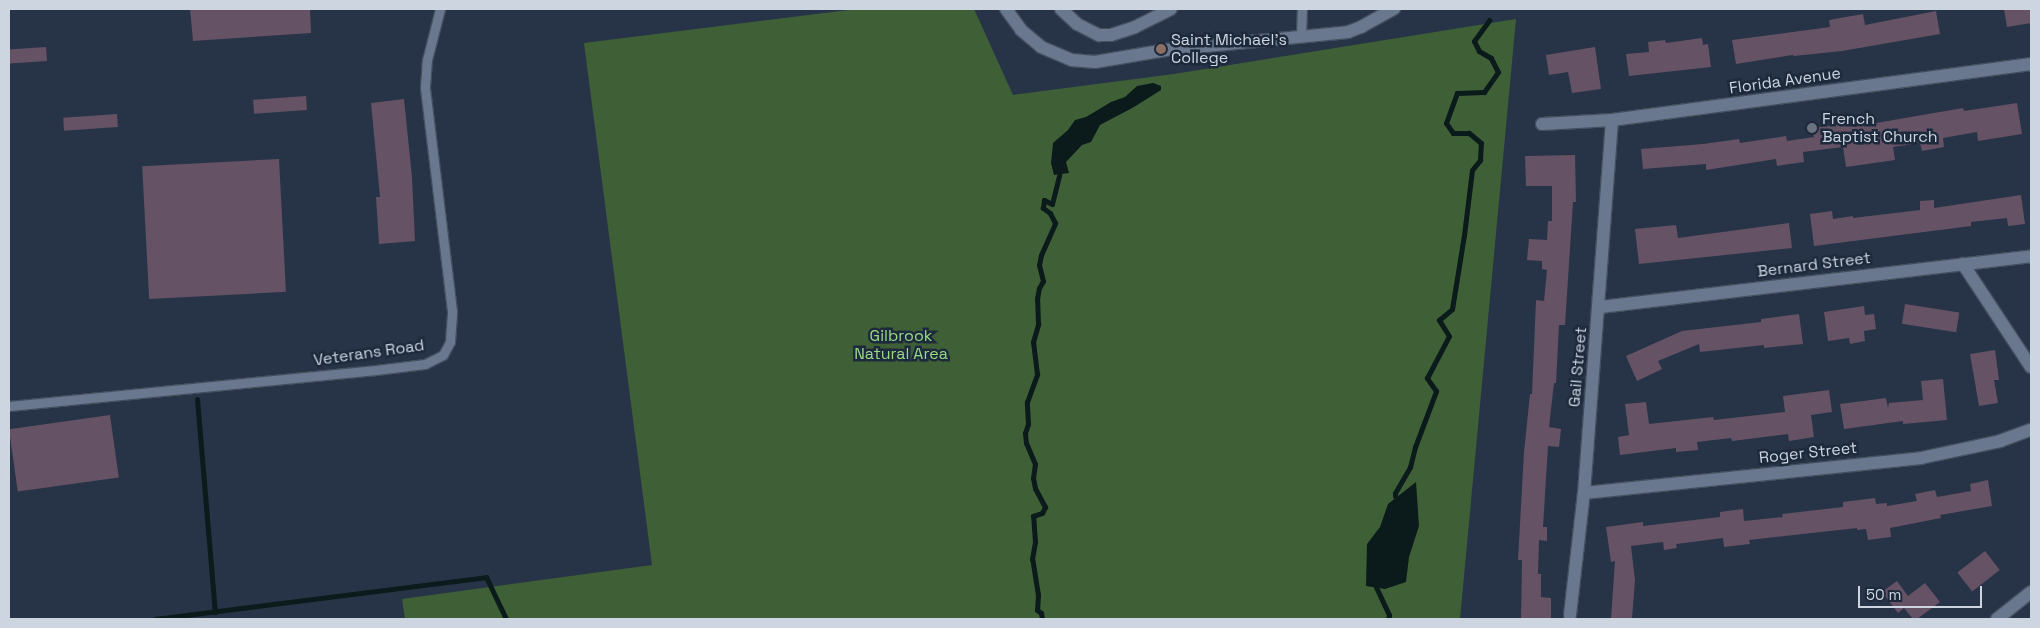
<!DOCTYPE html>
<html>
<head>
<meta charset="utf-8">
<style>
	body { margin:0 }
	#map { position:relative; width:2040px; height:628px; overflow:hidden; background:#273447; font-family:"Space Grotesk",sans-serif }
	div>[style] { position:absolute }
	.green>* { inset:0; background:#3f6036 }
	.water>* { inset:0; background:#0b1a1a }
	.stream>* { height:5px; margin:-2.5px; padding:0 2.5px; transform-origin:2.5px; border-radius:2.5px; background:#0b1a1a }
	.building>* { inset:0; background:#655264; transform-origin:0 0 }
	.roads { filter:drop-shadow(1px 0 #444f5f) drop-shadow(-1px 0 #444f5f) drop-shadow(0 1px #444f5f) drop-shadow(0 -1px #444f5f) }
	.lane>* { height:9px; margin:-4.5px; padding:0 4.5px; transform-origin:4.5px; border-radius:4.5px; background:#69788e }
	.street>* { height:12px; margin:-6px; padding:0 6px; transform-origin:6px; border-radius:6px; background:#69788e }
	.dots>* { width:14px; height:14px; translate:-50% -50%; box-sizing:border-box; border:2px solid #1d2a3c; border-radius:50% }
	span { translate:-50% -50%; white-space:nowrap; text-align:center; line-height:1.15; -webkit-text-stroke:5px #1d2a3c; paint-order:stroke }
	.poi-label { font-size:16px; color:#cdd5e1 }
	.left { translate:0 -50%; text-align:left }
	.street-label { font-size:16px; color:#cdd5e1 }
	.park-label { font-size:16px; color:#99da86 }
	.frame { position:absolute; inset:0; border:10px solid #cdd5e1; pointer-events:none }
	.scale { position:absolute; left:1858px; top:586px; width:124px; height:22px; box-sizing:border-box; border:2px solid #cdd5e1; border-top:0; padding-left:6px; font-size:15px; line-height:18px; white-space:nowrap; color:#cdd5e1; -webkit-text-stroke:4px #1d2a3c; paint-order:stroke }
</style>
</head>
<body>
<div id="map">
	<div class="green">
		<i style="clip-path:polygon(857px 9px,974px 9px,1013px 95px,1174px 74px,1516px 19px,1460px 619px,1462px 619px,405px 619px,402px 599px,652px 565px,584px 43px)"></i>
	</div>
	<div class="water">
		<i style="clip-path:polygon(1153px 83px,1161px 86px,1161px 90px,1134px 107px,1100px 125px,1091px 142px,1082px 145px,1066px 162px,1069px 173px,1054px 175px,1051px 163px,1053px 143px,1068px 130px,1075px 120px,1086px 117px,1111px 102px,1125px 97px,1137px 86px)"></i>
		<i style="clip-path:polygon(1416px 482px,1419px 526px,1409px 557px,1406px 582px,1385px 589px,1366px 586px,1367px 544px,1380px 527px,1388px 504px)"></i>
	</div>
	<div class="stream">
		<i style="left:197px;top:399px;width:214px;rotate:85.2deg"></i>
		<i style="left:1395px;top:496px;width:3px;rotate:-90deg"></i>
		<i style="left:1395px;top:493px;width:30px;rotate:-60deg"></i>
		<i style="left:1410px;top:467px;width:21px;rotate:-76deg"></i>
		<i style="left:1415px;top:447px;width:60px;rotate:-69.4deg"></i>
		<i style="left:1436px;top:391px;width:16px;rotate:-125deg"></i>
		<i style="left:1427px;top:378px;width:47px;rotate:-62.4deg"></i>
		<i style="left:1449px;top:336px;width:19px;rotate:-122deg"></i>
		<i style="left:1439px;top:320px;width:17px;rotate:-40deg"></i>
		<i style="left:1452px;top:309px;width:75px;rotate:-80.8deg"></i>
		<i style="left:1464px;top:235px;width:65px;rotate:-83deg"></i>
		<i style="left:1472px;top:170px;width:13px;rotate:-51deg"></i>
		<i style="left:1480px;top:160px;width:17px;rotate:-87deg"></i>
		<i style="left:1481px;top:143px;width:16px;rotate:-140deg"></i>
		<i style="left:1469px;top:133px;width:16px;rotate:180deg"></i>
		<i style="left:1453px;top:133px;width:12px;rotate:-125deg"></i>
		<i style="left:1446px;top:123px;width:32px;rotate:-70deg"></i>
		<i style="left:1457px;top:93px;width:27px;rotate:-2deg"></i>
		<i style="left:1484px;top:92px;width:24px;rotate:-55deg"></i>
		<i style="left:1498px;top:72px;width:16px;rotate:-117deg"></i>
		<i style="left:1491px;top:58px;width:14px;rotate:-150deg"></i>
		<i style="left:1479px;top:51px;width:11px;rotate:-117deg"></i>
		<i style="left:1474px;top:41px;width:26px;rotate:-54deg"></i>
		<i style="left:1376px;top:587px;width:31px;rotate:65deg"></i>
		<i style="left:1389px;top:615px;width:4px;rotate:104deg"></i>
		<i style="left:155px;top:619px;width:334px;rotate:-7.2deg"></i>
		<i style="left:486px;top:577px;width:47px;rotate:64.5deg"></i>
		<i style="left:1042px;top:619px;width:6px;rotate:-99deg"></i>
		<i style="left:1041px;top:613px;width:5px;rotate:-143deg"></i>
		<i style="left:1037px;top:610px;width:15px;rotate:-86deg"></i>
		<i style="left:1038px;top:595px;width:36px;rotate:-99deg"></i>
		<i style="left:1032px;top:559px;width:17px;rotate:-80deg"></i>
		<i style="left:1035px;top:542px;width:26px;rotate:-94deg"></i>
		<i style="left:1033px;top:516px;width:9px;rotate:-18deg"></i>
		<i style="left:1042px;top:513px;width:7px;rotate:-63deg"></i>
		<i style="left:1045px;top:507px;width:21px;rotate:-118deg"></i>
		<i style="left:1035px;top:488px;width:10px;rotate:-101deg"></i>
		<i style="left:1033px;top:478px;width:14px;rotate:-82deg"></i>
		<i style="left:1035px;top:464px;width:23px;rotate:-113deg"></i>
		<i style="left:1026px;top:443px;width:10px;rotate:-96deg"></i>
		<i style="left:1025px;top:433px;width:9px;rotate:-72deg"></i>
		<i style="left:1028px;top:424px;width:22px;rotate:-93deg"></i>
		<i style="left:1027px;top:402px;width:30px;rotate:-70deg"></i>
		<i style="left:1037px;top:374px;width:32px;rotate:-97deg"></i>
		<i style="left:1033px;top:342px;width:19px;rotate:-74deg"></i>
		<i style="left:1038px;top:324px;width:25px;rotate:-92deg"></i>
		<i style="left:1037px;top:299px;width:11px;rotate:-80deg"></i>
		<i style="left:1039px;top:288px;width:8px;rotate:-60deg"></i>
		<i style="left:1043px;top:281px;width:16px;rotate:-104deg"></i>
		<i style="left:1039px;top:265px;width:10px;rotate:-79deg"></i>
		<i style="left:1041px;top:255px;width:35px;rotate:-66deg"></i>
		<i style="left:1055px;top:223px;width:11px;rotate:-117deg"></i>
		<i style="left:1050px;top:213px;width:9px;rotate:-144deg"></i>
		<i style="left:1043px;top:208px;width:8px;rotate:-83deg"></i>
		<i style="left:1044px;top:200px;width:9px;rotate:27deg"></i>
		<i style="left:1052px;top:204px;width:30px;rotate:-76deg"></i>
	</div>
	<div class="building">
		<i style="clip-path:polygon(190px 9px,310px 9px,311px 33px,193px 41px)"></i>
		<i style="clip-path:polygon(2004px 9px,2031px 9px,2031px 23px,2007px 27px)"></i>
		<i style="clip-path:polygon(1936px 11px,1940px 34px,1842px 51px,1794px 56px,1793px 55px,1736px 64px,1732px 40px,1830px 27px,1829px 20px,1863px 14px,1865px 25px)"></i>
		<i style="clip-path:polygon(1702px 38px,1703px 45px,1708px 44px,1711px 67px,1629px 76px,1626px 54px,1649px 52px,1648px 42px,1665px 40px,1666px 43px)"></i>
		<i style="left:46px;top:47px;width:14px;height:37px;rotate:86deg"></i>
		<i style="clip-path:polygon(1595px 47px,1601px 89px,1572px 93px,1568px 72px,1549px 75px,1546px 55px)"></i>
		<i style="left:306px;top:96px;width:14px;height:53px;rotate:86deg"></i>
		<i style="clip-path:polygon(404px 99px,412px 177px,415px 241px,379px 244px,376px 197px,380px 197px,371px 103px)"></i>
		<i style="clip-path:polygon(2017px 103px,2022px 134px,1978px 141px,1977px 132px,1943px 138px,1944px 147px,1922px 151px,1920px 143px,1893px 147px,1895px 160px,1846px 167px,1843px 147px,1803px 152px,1804px 162px,1777px 166px,1776px 159px,1706px 170px,1706px 164px,1643px 169px,1641px 149px,1703px 144px,1739px 139px,1740px 143px,1786px 136px,1787px 141px,1814px 137px,1812px 128px,1853px 123px,1853px 127px,1963px 108px,1964px 111px)"></i>
		<i style="left:117px;top:114px;width:13px;height:54px;rotate:86deg"></i>
		<i style="clip-path:polygon(1575px 155px,1576px 202px,1573px 202px,1565px 325px,1559px 325px,1556px 383px,1554px 383px,1549px 427px,1561px 429px,1559px 447px,1548px 446px,1543px 527px,1547px 527px,1547px 541px,1539px 540px,1538px 574px,1541px 574px,1541px 597px,1551px 598px,1551px 619px,1521px 619px,1522px 560px,1518px 560px,1524px 452px,1530px 394px,1532px 394px,1536px 300px,1544px 301px,1547px 270px,1542px 269px,1542px 261px,1527px 260px,1529px 239px,1547px 240px,1548px 221px,1552px 221px,1552px 186px,1526px 186px,1525px 156px)"></i>
		<i style="left:279px;top:159px;width:133px;height:137px;rotate:87deg"></i>
		<i style="clip-path:polygon(2021px 195px,2025px 224px,2008px 226px,2007px 218px,1971px 222px,1971px 226px,1814px 246px,1810px 214px,1832px 211px,1833px 219px,1853px 216px,1853px 218px,1920px 210px,1920px 201px,1934px 200px,1934px 208px)"></i>
		<i style="clip-path:polygon(1789px 223px,1792px 248px,1639px 264px,1635px 229px,1676px 225px,1678px 238px)"></i>
		<i style="left:1905px;top:304px;width:55px;height:20px;rotate:9deg"></i>
		<i style="clip-path:polygon(1864px 306px,1865px 315px,1874px 314px,1876px 329px,1864px 331px,1865px 341px,1850px 344px,1849px 338px,1828px 341px,1824px 312px)"></i>
		<i style="clip-path:polygon(1799px 314px,1803px 344px,1764px 348px,1764px 345px,1700px 352px,1699px 344px,1658px 361px,1662px 369px,1637px 381px,1626px 356px,1682px 331px,1761px 322px,1761px 319px)"></i>
		<i style="clip-path:polygon(1995px 350px,1999px 380px,1994px 380px,1998px 403px,1979px 406px,1970px 354px)"></i>
		<i style="clip-path:polygon(1943px 379px,1947px 420px,1903px 424px,1903px 421px,1844px 429px,1840px 404px,1886px 398px,1888px 408px,1889px 403px,1923px 400px,1921px 381px)"></i>
		<i style="clip-path:polygon(1829px 390px,1832px 412px,1811px 415px,1814px 437px,1789px 441px,1788px 434px,1732px 441px,1731px 438px,1697px 442px,1698px 450px,1676px 452px,1676px 448px,1620px 455px,1618px 437px,1629px 435px,1625px 404px,1646px 402px,1649px 424px,1713px 417px,1714px 420px,1785px 412px,1783px 396px)"></i>
		<i style="left:110px;top:415px;width:63px;height:102px;rotate:82deg"></i>
		<i style="clip-path:polygon(1988px 480px,1992px 506px,1940px 515px,1941px 518px,1890px 528px,1891px 537px,1868px 540px,1866px 529px,1857px 530px,1857px 528px,1749px 540px,1750px 544px,1724px 547px,1723px 538px,1676px 544px,1677px 548px,1664px 550px,1663px 542px,1631px 546px,1635px 580px,1632px 619px,1611px 619px,1615px 561px,1611px 562px,1606px 527px,1643px 522px,1643px 526px,1720px 517px,1720px 512px,1743px 509px,1744px 521px,1783px 517px,1782px 514px,1843px 507px,1843px 502px,1875px 498px,1876px 504px,1887px 503px,1887px 506px,1917px 501px,1915px 494px,1935px 490px,1937px 497px,1971px 491px,1970px 484px)"></i>
		<i style="left:1985px;top:551px;width:24px;height:35px;rotate:52deg"></i>
		<i style="clip-path:polygon(1897px 581px,1908px 596px,1925px 583px,1940px 602px,1917px 619px,1913px 619px,1904px 608px,1898px 613px,1882px 592px)"></i>
	</div>
	<div class="roads">
		<div class="lane">
			<i style="left:1301px;top:35px;width:26px;rotate:-88deg"></i>
			<i style="left:9px;top:406px;width:369px;rotate:-5.6deg"></i>
			<i style="left:376px;top:370px;width:49px;rotate:-7deg"></i>
			<i style="left:425px;top:364px;width:20px;rotate:-27deg"></i>
			<i style="left:443px;top:355px;width:15px;rotate:-62deg"></i>
			<i style="left:450px;top:342px;width:31px;rotate:-86deg"></i>
			<i style="left:452px;top:311px;width:226px;rotate:-96.9deg"></i>
			<i style="left:425px;top:87px;width:27px;rotate:-86deg"></i>
			<i style="left:427px;top:60px;width:53px;rotate:-75.7deg"></i>
		</div>
		<div class="street">
			<i style="left:1006px;top:9px;width:26px;rotate:54deg"></i>
			<i style="left:1021px;top:30px;width:26px;rotate:40deg"></i>
			<i style="left:1041px;top:47px;width:34px;rotate:23deg"></i>
			<i style="left:1072px;top:60px;width:23px;rotate:5deg"></i>
			<i style="left:1095px;top:62px;width:72px;rotate:-9.6deg"></i>
			<i style="left:1166px;top:50px;width:183px;rotate:-5.6deg"></i>
			<i style="left:1348px;top:32px;width:14px;rotate:-21deg"></i>
			<i style="left:1361px;top:27px;width:38px;rotate:-29deg"></i>
			<i style="left:1061px;top:9px;width:22px;rotate:43deg"></i>
			<i style="left:1077px;top:24px;width:25px;rotate:27deg"></i>
			<i style="left:1099px;top:35px;width:12px"></i>
			<i style="left:1111px;top:35px;width:25px;rotate:-18deg"></i>
			<i style="left:1135px;top:27px;width:40px;rotate:-26.6deg"></i>
			<i style="left:1542px;top:124px;width:70px;rotate:-3.3deg"></i>
			<i style="left:1612px;top:120px;width:423px;rotate:-7.6deg"></i>
			<i style="left:1963px;top:264px;width:123px;rotate:56.6deg"></i>
			<i style="left:1600px;top:307px;width:434px;rotate:-6.7deg"></i>
			<i style="left:1584px;top:493px;width:339px;rotate:-5.9deg"></i>
			<i style="left:1921px;top:458px;width:81px;rotate:-12.1deg"></i>
			<i style="left:2000px;top:441px;width:33px;rotate:-20deg"></i>
			<i style="left:1570px;top:615px;width:123px;rotate:-83.5deg"></i>
			<i style="left:1584px;top:493px;width:374px;rotate:-85.7deg"></i>
			<i style="left:1997px;top:619px;width:43px;rotate:-38.5deg"></i>
		</div>
	</div>
	<div class="dots">
		<i style="left:1161px;top:49px;background:#8d6e63"></i>
		<i style="left:1812px;top:128px;background:#6b7280"></i>
	</div>
	<div class="poi-label">
		<span class="left" style="left:1171px;top:49px">Saint Michael's<br>College</span>
		<span class="left" style="left:1822px;top:128px">French<br>Baptist Church</span>
	</div>
	<div class="street-label">
		<span style="left:1785px;top:81px;rotate:-8deg">Florida Avenue</span>
		<span style="left:1814px;top:265px;rotate:-7deg">Bernard Street</span>
		<span style="left:369px;top:353px;rotate:-8deg">Veterans Road</span>
		<span style="left:1578px;top:367px;rotate:-85deg">Gail Street</span>
		<span style="left:1808px;top:453px;rotate:-6deg">Roger Street</span>
	</div>
	<div class="park-label">
		<span style="left:901px;top:345px">Gilbrook<br>Natural Area</span>
	</div>
	<div class="frame"></div>
	<div class="scale">50 m</div>
</div>
</body>
</html>
